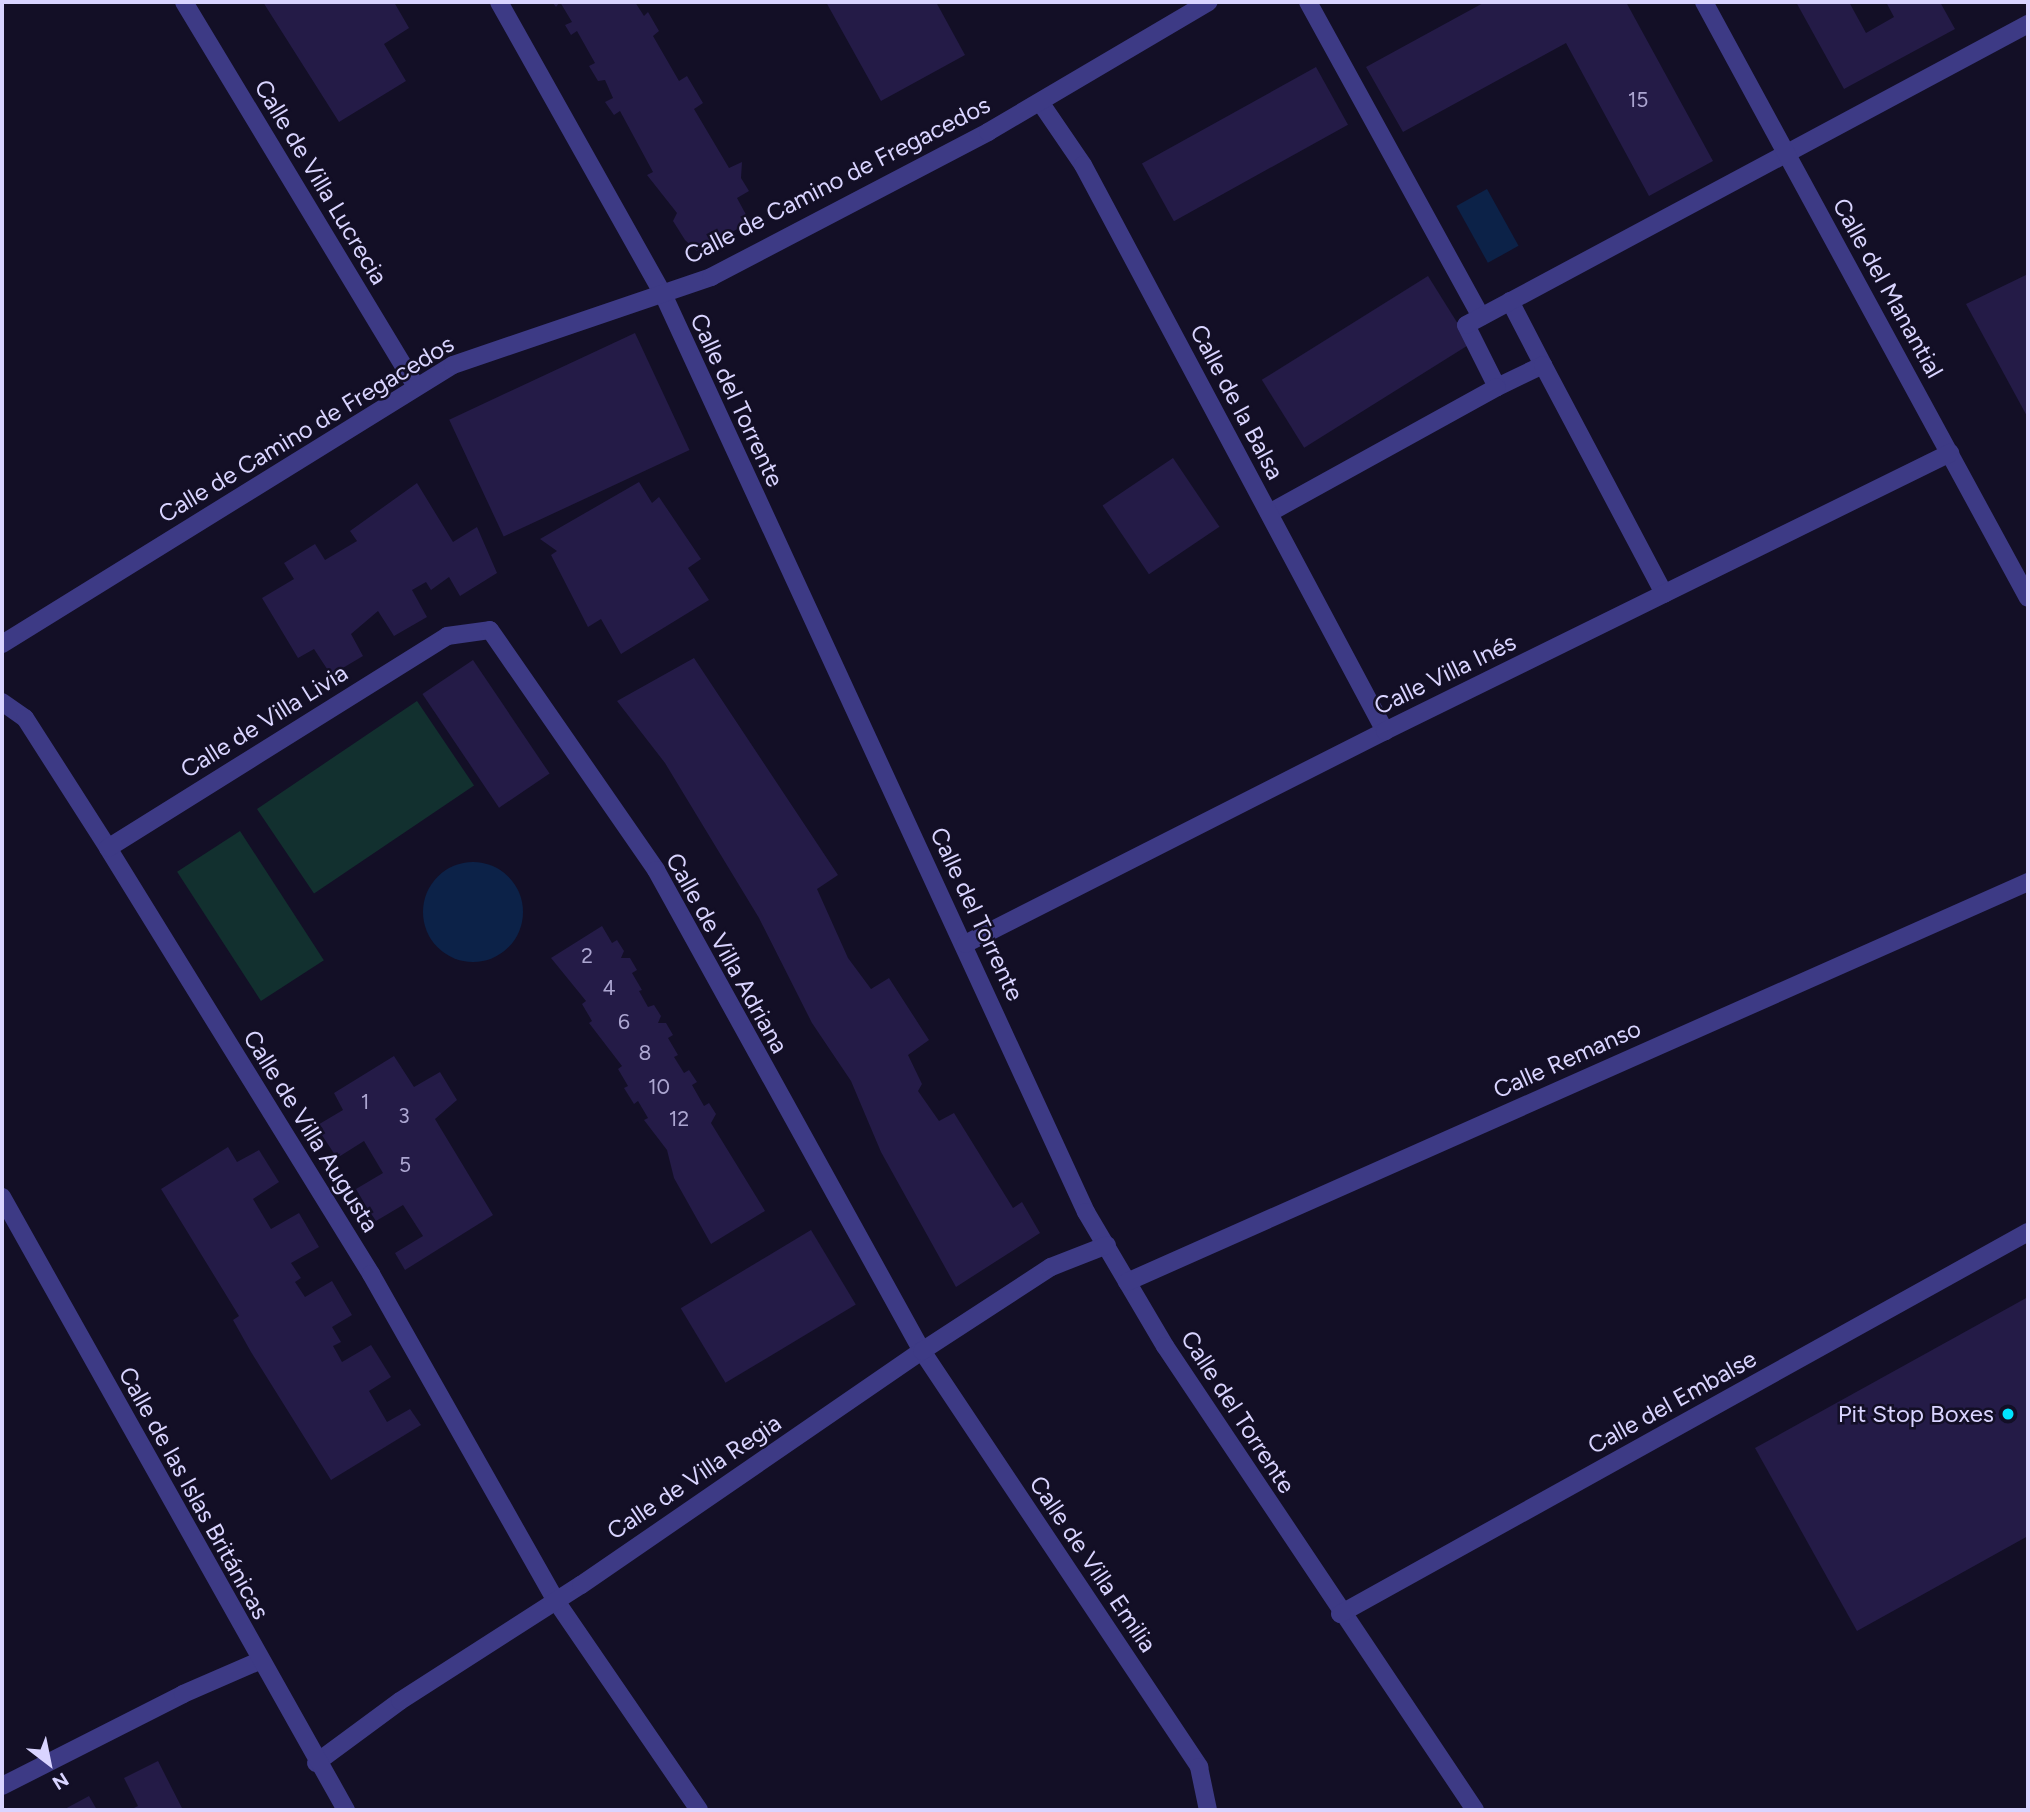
<!DOCTYPE html>
<html>
<head>
<meta charset="utf-8">
<style>
	body { margin:0 }
	#map { position:relative; width:2030px; height:1812px; overflow:hidden; background:#130f26; font-family:Figtree,sans-serif }
	div>[style] { position:absolute }
	.green>* { inset:0; background:#12302f; transform-origin:0 0 }
	.water>* { inset:0; background:#0c2248; transform-origin:0 0 }
	.round { border-radius:50% }
	.building>* { inset:0; background:#241b47; transform-origin:0 0 }
	.pedestrian>* { height:18px; margin:-9px; padding:0 9px; transform-origin:9px; border-radius:9px; background:#3d3a85 }
	.minor>* { height:18px; margin:-9px; padding:0 9px; transform-origin:9px; border-radius:9px; background:#3d3a85 }
	.tertiary>* { height:18px; margin:-9px; padding:0 9px; transform-origin:9px; border-radius:9px; background:#3d3a85 }
	.dots>* { width:19px; height:19px; translate:-50% -50%; box-sizing:border-box; border:4px solid #130f26; border-radius:50% }
	span { translate:-50% -50%; white-space:nowrap; text-align:center; line-height:1.15; -webkit-text-stroke:5px #130f26; paint-order:stroke }
	.number-label { font-size:21px; color:#aca6d1 }
	.number-label span { -webkit-text-stroke-width:0 }
	.street-label { font-size:24px; color:#d9d4ff }
	.poi-label { font-size:24px; color:#d9d4ff }
	.right { translate:-100% -50%; text-align:right }
	.frame { position:absolute; inset:0; border:4px solid #d9d4ff; pointer-events:none }
	.north { position:absolute; left:14px; top:1728px; width:70px; height:70px; -webkit-text-stroke:5px #130f26; paint-order:stroke; rotate:148deg; font-size:19px; font-weight:700; line-height:28px; text-align:center; color:#d9d4ff }
	.north::after { content:''; display:block; margin:auto; width:24px; height:32px; background:#d9d4ff; clip-path:polygon(50% 0,100% 100%,50% 72%,0 100%) }
</style>
</head>
<body>
<div id="map">
	<div class="green">
		<i style="left:417px;top:701px;width:102px;height:193px;rotate:56deg"></i>
		<i style="left:240px;top:831px;width:154px;height:75px;rotate:57deg"></i>
	</div>
	<div class="water">
		<i style="left:1487px;top:189px;width:65px;height:35px;rotate:61deg"></i>
		<i class="round" style="left:423px;top:862px;width:100px;height:100px"></i>
	</div>
	<div class="building">
		<i style="clip-path:polygon(263px 2px,394px 2px,409px 28px,384px 44px,406px 81px,339px 122px)"></i>
		<i style="clip-path:polygon(552px 2px,635px 2px,644px 16px,648px 12px,659px 31px,653px 36px,679px 81px,687px 76px,703px 103px,694px 109px,729px 168px,742px 162px,741px 178px,749px 191px,737px 198px,750px 222px,697px 251px,685px 240px,673px 221px,677px 213px,647px 175px,653px 172px,620px 111px,614px 115px,605px 102px,613px 98px,605px 80px,598px 81px,589px 66px,595px 63px,577px 31px,571px 35px,565px 25px,572px 22px,560px 2px,556px 7px)"></i>
		<i style="clip-path:polygon(826px 2px,936px 2px,965px 55px,881px 101px)"></i>
		<i style="clip-path:polygon(1485px 2px,1626px 2px,1713px 161px,1649px 196px,1566px 43px,1403px 132px,1366px 67px)"></i>
		<i style="clip-path:polygon(1796px 2px,1849px 2px,1866px 33px,1894px 17px,1886px 2px,1940px 2px,1955px 29px,1844px 89px)"></i>
		<i style="left:1316px;top:67px;width:66px;height:199px;rotate:61deg"></i>
		<i style="clip-path:polygon(2028px 274px,2028px 418px,1966px 304px)"></i>
		<i style="left:1428px;top:276px;width:80px;height:196px;rotate:58deg"></i>
		<i style="left:635px;top:333px;width:129px;height:205px;rotate:65deg"></i>
		<i style="left:1173px;top:458px;width:83px;height:85px;rotate:56deg"></i>
		<i style="clip-path:polygon(639px 482px,652px 503px,659px 497px,701px 559px,688px 568px,709px 600px,621px 654px,601px 619px,588px 627px,551px 555px,557px 551px,540px 539px)"></i>
		<i style="clip-path:polygon(417px 483px,453px 542px,477px 527px,497px 573px,460px 596px,449px 577px,431px 590px,426px 582px,412px 590px,427px 617px,394px 636px,378px 611px,351px 634px,363px 656px,331px 675px,314px 649px,298px 658px,262px 598px,294px 579px,284px 563px,315px 544px,325px 560px,357px 541px,350px 531px)"></i>
		<i style="clip-path:polygon(694px 658px,838px 875px,817px 889px,848px 958px,871px 989px,889px 978px,929px 1040px,908px 1055px,922px 1084px,918px 1091px,939px 1121px,954px 1113px,1013px 1208px,1022px 1202px,1040px 1233px,956px 1287px,881px 1152px,851px 1081px,812px 1023px,759px 918px,665px 763px,617px 701px)"></i>
		<i style="left:473px;top:660px;width:137px;height:61px;rotate:56deg"></i>
		<i style="clip-path:polygon(602px 926px,612px 943px,617px 940px,624px 951px,621px 958px,630px 958px,637px 970px,632px 973px,642px 990px,639px 991px,648px 1007px,654px 1005px,661px 1016px,658px 1023px,666px 1023px,673px 1035px,668px 1038px,678px 1055px,674px 1057px,684px 1073px,689px 1070px,697px 1082px,692px 1085px,704px 1106px,709px 1103px,716px 1114px,711px 1123px,765px 1211px,711px 1244px,674px 1178px,667px 1150px,644px 1120px,648px 1118px,638px 1101px,634px 1104px,624px 1088px,628px 1086px,618px 1069px,622px 1066px,589px 1023px,592px 1021px,582px 1004px,586px 1001px,551px 958px)"></i>
		<i style="clip-path:polygon(394px 1056px,414px 1087px,440px 1072px,457px 1100px,435px 1119px,493px 1215px,405px 1270px,395px 1253px,423px 1236px,403px 1205px,376px 1221px,366px 1206px,356px 1189px,383px 1173px,364px 1141px,337px 1158px,316px 1126px,343px 1110px,334px 1093px)"></i>
		<i style="clip-path:polygon(228px 1147px,237px 1162px,259px 1150px,279px 1182px,253px 1199px,271px 1229px,299px 1213px,319px 1247px,291px 1263px,301px 1278px,295px 1282px,305px 1297px,332px 1281px,352px 1315px,332px 1327px,341px 1342px,333px 1346px,342px 1362px,371px 1345px,391px 1377px,369px 1391px,387px 1422px,410px 1409px,421px 1425px,331px 1480px,251px 1352px,233px 1320px,239px 1316px,161px 1189px)"></i>
		<i style="left:811px;top:1230px;width:87px;height:152px;rotate:59deg"></i>
		<i style="clip-path:polygon(2028px 1297px,2028px 1536px,1857px 1631px,1755px 1448px)"></i>
		<i style="clip-path:polygon(158px 1761px,183px 1810px,130px 1810px,138px 1806px,124px 1778px)"></i>
		<i style="clip-path:polygon(89px 1796px,97px 1810px,63px 1810px)"></i>
	</div>
	<div class="pedestrian">
		<i style="left:1308px;top:2px;width:359px;rotate:61.2deg"></i>
		<i style="left:1510px;top:301px;width:72px;rotate:62.7deg"></i>
		<i style="left:1543px;top:365px;width:51px;rotate:154.4deg"></i>
		<i style="left:1497px;top:387px;width:69px;rotate:-116.6deg"></i>
		<i style="left:1466px;top:325px;width:638px;rotate:-28.17deg"></i>
		<i style="left:1543px;top:365px;width:259px;rotate:62.1deg"></i>
		<i style="left:1269px;top:513px;width:260px;rotate:-28.9deg"></i>
	</div>
	<div class="minor">
		<i style="left:184px;top:2px;width:449px;rotate:58.9deg"></i>
		<i style="left:499px;top:2px;width:335px;rotate:60.7deg"></i>
		<i style="left:663px;top:294px;width:1011px;rotate:65.26deg"></i>
		<i style="left:1086px;top:1212px;width:156px;rotate:59.5deg"></i>
		<i style="left:1165px;top:1346px;width:558px;rotate:56.25deg"></i>
		<i style="left:1704px;top:2px;width:678px;rotate:61.47deg"></i>
		<i style="left:1040px;top:102px;width:76px;rotate:55.7deg"></i>
		<i style="left:1083px;top:165px;width:642px;rotate:61.92deg"></i>
		<i style="left:2px;top:644px;width:530px;rotate:-31.74deg"></i>
		<i style="left:453px;top:365px;width:273px;rotate:-18.8deg"></i>
		<i style="left:711px;top:277px;width:313px;rotate:-27.6deg"></i>
		<i style="left:988px;top:132px;width:256px;rotate:-30.5deg"></i>
		<i style="left:2px;top:702px;width:28px;rotate:35deg"></i>
		<i style="left:25px;top:718px;width:154px;rotate:57.4deg"></i>
		<i style="left:108px;top:848px;width:501px;rotate:58.31deg"></i>
		<i style="left:371px;top:1274px;width:376px;rotate:60.5deg"></i>
		<i style="left:556px;top:1601px;width:253px;rotate:55.6deg"></i>
		<i style="left:108px;top:848px;width:400px;rotate:-32deg"></i>
		<i style="left:447px;top:636px;width:43px;rotate:-7.9deg"></i>
		<i style="left:490px;top:630px;width:292px;rotate:55.3deg"></i>
		<i style="left:656px;top:870px;width:550px;rotate:61.06deg"></i>
		<i style="left:922px;top:1351px;width:500px;rotate:56.3deg"></i>
		<i style="left:1199px;top:1767px;width:44px;rotate:78.2deg"></i>
		<i style="left:965px;top:944px;width:471px;rotate:-26.9deg"></i>
		<i style="left:1385px;top:731px;width:630px;rotate:-26.2deg"></i>
		<i style="left:1127px;top:1282px;width:986px;rotate:-23.94deg"></i>
		<i style="left:1340px;top:1614px;width:787px;rotate:-29.04deg"></i>
		<i style="left:316px;top:1763px;width:104px;rotate:-36.4deg"></i>
		<i style="left:400px;top:1701px;width:215px;rotate:-32.7deg"></i>
		<i style="left:581px;top:1585px;width:414px;rotate:-34.5deg"></i>
		<i style="left:922px;top:1351px;width:154px;rotate:-33.1deg"></i>
		<i style="left:1051px;top:1267px;width:60px;rotate:-21.4deg"></i>
		<i style="left:2px;top:1786px;width:203px;rotate:-26.9deg"></i>
		<i style="left:183px;top:1694px;width:83px;rotate:-23.5deg"></i>
	</div>
	<div class="tertiary">
		<i style="left:2px;top:1197px;width:703px;rotate:60.7deg"></i>
	</div>
	<div class="dots">
		<i style="left:2008px;top:1414px;background:#00e5ff"></i>
	</div>
	<div class="number-label">
		<span style="left:1638px;top:100px">15</span>
		<span style="left:587px;top:956px">2</span>
		<span style="left:609px;top:988px">4</span>
		<span style="left:624px;top:1022px">6</span>
		<span style="left:645px;top:1053px">8</span>
		<span style="left:659px;top:1087px">10</span>
		<span style="left:365px;top:1102px">1</span>
		<span style="left:404px;top:1116px">3</span>
		<span style="left:679px;top:1119px">12</span>
		<span style="left:405px;top:1165px">5</span>
	</div>
	<div class="street-label">
		<span style="left:837px;top:180px;rotate:-27deg">Calle de Camino de Fregacedos</span>
		<span style="left:321px;top:182px;rotate:59deg">Calle de Villa Lucrecia</span>
		<span style="left:1888px;top:288px;rotate:61deg">Calle del Manantial</span>
		<span style="left:737px;top:400px;rotate:65deg">Calle del Torrente</span>
		<span style="left:1237px;top:402px;rotate:62deg">Calle de la Balsa</span>
		<span style="left:306px;top:429px;rotate:-31deg">Calle de Camino de Fregacedos</span>
		<span style="left:1445px;top:674px;rotate:-26deg">Calle Villa Inés</span>
		<span style="left:264px;top:721px;rotate:-32deg">Calle de Villa Livia</span>
		<span style="left:977px;top:914px;rotate:65deg">Calle del Torrente</span>
		<span style="left:727px;top:953px;rotate:61deg">Calle de Villa Adriana</span>
		<span style="left:1567px;top:1059px;rotate:-24deg">Calle Remanso</span>
		<span style="left:311px;top:1131px;rotate:58deg">Calle de Villa Augusta</span>
		<span style="left:1672px;top:1402px;rotate:-29deg">Calle del Embalse</span>
		<span style="left:1238px;top:1412px;rotate:57deg">Calle del Torrente</span>
		<span style="left:694px;top:1477px;rotate:-34deg">Calle de Villa Regia</span>
		<span style="left:194px;top:1493px;rotate:61deg">Calle de las Islas Británicas</span>
		<span style="left:1093px;top:1564px;rotate:56deg">Calle de Villa Emilia</span>
	</div>
	<div class="poi-label">
		<span class="right" style="left:1994px;top:1414px">Pit Stop Boxes</span>
	</div>
	<div class="frame"></div>
	<div class="north">N</div>
</div>
</body>
</html>
